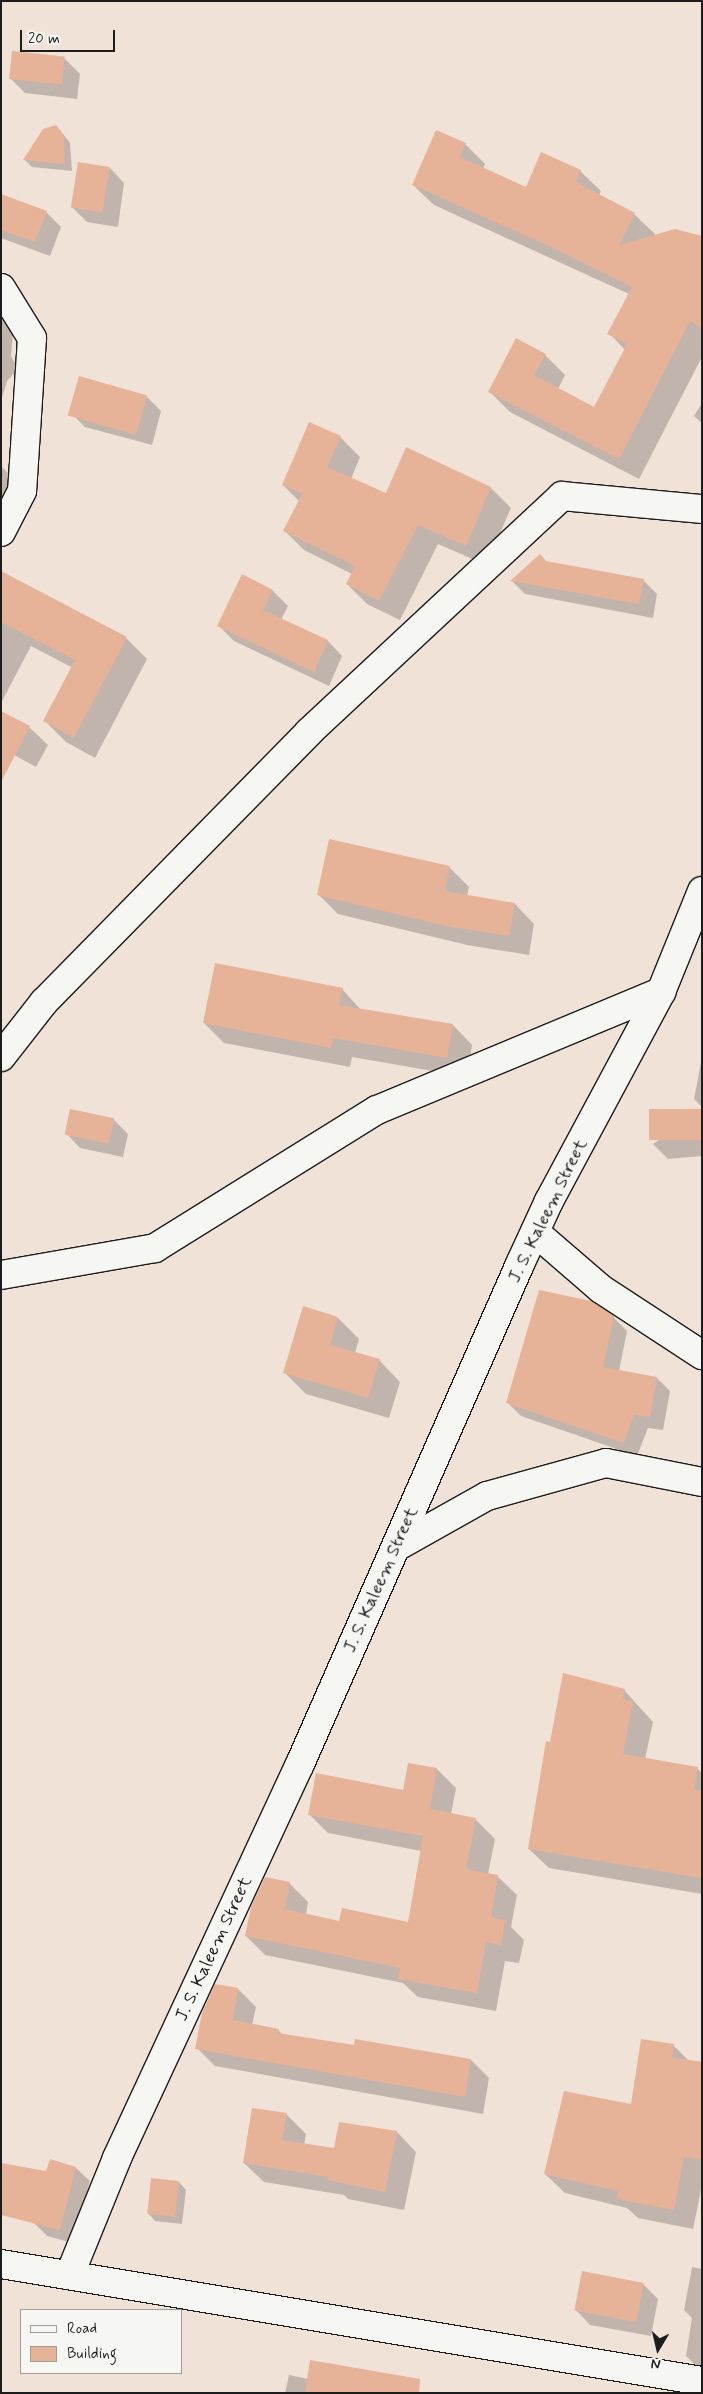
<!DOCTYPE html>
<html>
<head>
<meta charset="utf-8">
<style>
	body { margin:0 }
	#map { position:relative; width:703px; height:2394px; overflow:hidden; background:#f1e2d7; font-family:Mynerve,sans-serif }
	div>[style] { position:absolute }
	.shadow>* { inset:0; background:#0003 }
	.building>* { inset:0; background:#e6b398; transform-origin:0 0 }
	.roads { filter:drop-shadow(1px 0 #1c1c1c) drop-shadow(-1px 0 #1c1c1c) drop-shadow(0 1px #1c1c1c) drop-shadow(0 -1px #1c1c1c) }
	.minor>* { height:28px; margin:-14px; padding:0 14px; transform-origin:14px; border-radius:14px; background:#f6f6f2 }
	.major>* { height:28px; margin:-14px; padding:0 14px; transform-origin:14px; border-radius:14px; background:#f6f6f2 }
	span { translate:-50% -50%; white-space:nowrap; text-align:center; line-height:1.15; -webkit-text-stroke:5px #f6f6f2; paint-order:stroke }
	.street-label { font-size:18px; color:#1c1c1c }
	.frame { position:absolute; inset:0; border:2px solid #1c1c1c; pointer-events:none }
	.legend { position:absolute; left:20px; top:2309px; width:162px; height:65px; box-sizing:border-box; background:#f6f6f2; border:1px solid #9f9f9c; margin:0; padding:6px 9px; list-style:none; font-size:15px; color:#1c1c1c }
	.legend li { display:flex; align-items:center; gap:10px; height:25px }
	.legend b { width:25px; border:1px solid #9f9f9c }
	.north { position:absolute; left:633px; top:2324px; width:50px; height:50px; -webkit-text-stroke:4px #f6f6f2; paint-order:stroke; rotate:189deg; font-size:14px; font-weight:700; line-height:20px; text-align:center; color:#1c1c1c }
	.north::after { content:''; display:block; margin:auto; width:18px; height:22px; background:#1c1c1c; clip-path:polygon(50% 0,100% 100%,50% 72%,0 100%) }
	.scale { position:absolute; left:20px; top:30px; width:95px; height:22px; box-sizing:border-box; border:2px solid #1c1c1c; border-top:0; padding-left:6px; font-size:15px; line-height:18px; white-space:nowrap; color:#1c1c1c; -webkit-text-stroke:4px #f6f6f2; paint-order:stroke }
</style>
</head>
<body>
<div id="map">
	<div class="shadow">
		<i style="clip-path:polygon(65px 59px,80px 74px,77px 99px,25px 93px,10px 78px)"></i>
		<i style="clip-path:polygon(63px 134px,70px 143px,72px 171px,32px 167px,25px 160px)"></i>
		<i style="clip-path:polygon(465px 144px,485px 164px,483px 169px,526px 188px,580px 171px,601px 191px,599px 195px,634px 214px,655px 234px,653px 237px,700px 237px,702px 234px,702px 357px,639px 479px,510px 412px,490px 392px,545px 355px,565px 375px,558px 389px,595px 408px,625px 350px,609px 333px,629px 294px,434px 205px,413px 185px)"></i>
		<i style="clip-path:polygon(110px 168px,124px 183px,118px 227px,87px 222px,72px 207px)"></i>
		<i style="clip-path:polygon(1px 195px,46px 212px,61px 227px,50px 256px,1px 238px)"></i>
		<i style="clip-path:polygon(1px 318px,13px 332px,11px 356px,18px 369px,7px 381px,1px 401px)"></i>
		<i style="clip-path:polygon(146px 396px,161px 411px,152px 445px,85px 427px,70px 412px)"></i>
		<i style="clip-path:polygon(702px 403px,702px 423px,694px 416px)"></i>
		<i style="clip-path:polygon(340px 437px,360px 457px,351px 479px,387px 494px,407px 449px,491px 488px,511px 508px,486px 565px,438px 544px,400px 620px,367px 604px,347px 584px,352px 574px,304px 550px,284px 530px,299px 501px,283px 485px)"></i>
		<i style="clip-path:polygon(1px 466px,11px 476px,1px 524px)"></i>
		<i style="clip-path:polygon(1px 572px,126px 638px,147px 659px,95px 758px,66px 742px,45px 721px,73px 668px,31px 646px,1px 703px)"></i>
		<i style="clip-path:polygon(242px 576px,273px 591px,288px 606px,281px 620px,328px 641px,342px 656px,329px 686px,234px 641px,219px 626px)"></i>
		<i style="clip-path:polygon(643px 580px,657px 594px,653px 618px,525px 594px,512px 581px)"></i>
		<i style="clip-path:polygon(29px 727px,48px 745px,36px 767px,14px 755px)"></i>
		<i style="clip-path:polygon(450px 868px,469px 887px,467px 896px,515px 904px,534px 924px,529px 955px,467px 945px,338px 914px,318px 894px)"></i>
		<i style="clip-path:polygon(342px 989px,361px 1010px,453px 1025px,472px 1045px,467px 1077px,352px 1057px,350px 1067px,224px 1043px,204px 1023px)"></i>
		<i style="clip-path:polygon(702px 1057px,702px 1107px,694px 1099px)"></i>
		<i style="clip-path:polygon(702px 1110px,702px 1156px,668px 1159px,653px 1144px)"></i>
		<i style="clip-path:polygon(113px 1119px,128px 1134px,123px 1157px,80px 1148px,66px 1133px)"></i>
		<i style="clip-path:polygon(613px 1317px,627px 1331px,619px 1371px,657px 1378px,670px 1391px,663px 1430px,648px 1428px,637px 1456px,521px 1416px,507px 1402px)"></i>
		<i style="clip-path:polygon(338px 1318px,359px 1339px,355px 1353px,379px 1360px,400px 1382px,389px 1418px,306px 1394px,285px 1373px)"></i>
		<i style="clip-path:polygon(624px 1690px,653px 1722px,645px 1759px,697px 1768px,702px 1773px,702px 1894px,549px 1868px,529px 1849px,551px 1743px)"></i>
		<i style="clip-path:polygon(437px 1769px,456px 1788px,451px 1814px,476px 1820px,495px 1839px,488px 1874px,497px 1876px,517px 1895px,511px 1927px,524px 1940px,519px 1963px,505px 1961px,496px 2011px,418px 1997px,403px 1983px,265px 1955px,246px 1936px,289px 1883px,308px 1902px,306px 1915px,340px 1923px,409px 1924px,421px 1851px,328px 1833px,309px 1814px,404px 1791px)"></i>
		<i style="clip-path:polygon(238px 1989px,256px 2007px,252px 2025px,278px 2030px,283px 2035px,355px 2047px,356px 2041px,471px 2060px,489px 2078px,483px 2114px,215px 2066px,197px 2048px)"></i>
		<i style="clip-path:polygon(673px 2045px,689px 2061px,702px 2062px,702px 2185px,693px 2229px,638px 2218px,627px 2208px,565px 2193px,545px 2174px,632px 2105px)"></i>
		<i style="clip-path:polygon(286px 2114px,306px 2134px,304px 2145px,335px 2150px,340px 2123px,397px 2132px,416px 2152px,404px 2210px,348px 2199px,344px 2195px,264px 2182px,244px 2163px)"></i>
		<i style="clip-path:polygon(51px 2161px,76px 2168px,90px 2181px,73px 2243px,47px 2236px,34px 2223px)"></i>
		<i style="clip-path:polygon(179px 2182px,186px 2190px,182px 2224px,155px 2221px,148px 2213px)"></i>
		<i style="clip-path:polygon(692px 2267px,702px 2269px,702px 2371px,686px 2356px,692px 2318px,684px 2310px)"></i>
		<i style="clip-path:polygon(643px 2284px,658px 2299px,651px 2336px,590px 2325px,576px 2310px)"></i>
		<i style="clip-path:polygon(289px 2375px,308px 2379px,405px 2393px,285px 2393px)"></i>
	</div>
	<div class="building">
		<i style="left:12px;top:51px;width:53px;height:28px;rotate:6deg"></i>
		<i style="clip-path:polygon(56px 125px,64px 135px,65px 164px,23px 160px,43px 129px)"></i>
		<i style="clip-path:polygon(436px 130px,466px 143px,460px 157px,526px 187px,541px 152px,581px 170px,576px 182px,635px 213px,619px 245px,675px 229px,702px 236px,702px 328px,690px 321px,619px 459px,488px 392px,516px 338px,546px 354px,534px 375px,594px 407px,627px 344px,607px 334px,632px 287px,547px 245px,412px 185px)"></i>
		<i style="left:78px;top:162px;width:32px;height:46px;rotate:9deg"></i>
		<i style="clip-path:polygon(1px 194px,47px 211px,35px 242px,1px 230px)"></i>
		<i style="left:79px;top:376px;width:71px;height:41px;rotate:16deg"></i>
		<i style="clip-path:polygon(309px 422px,341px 436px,327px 467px,386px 493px,406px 447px,491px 487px,466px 546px,418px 525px,379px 601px,346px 584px,355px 566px,283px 531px,302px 494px,282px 485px)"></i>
		<i style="clip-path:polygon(540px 554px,546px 561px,644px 579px,639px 604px,510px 581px)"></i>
		<i style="clip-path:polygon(1px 571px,127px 637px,74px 738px,43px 721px,75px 660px,1px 622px)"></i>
		<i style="clip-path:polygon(242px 574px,273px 590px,263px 610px,328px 640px,314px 672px,217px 626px)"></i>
		<i style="clip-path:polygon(1px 711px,30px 726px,1px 782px)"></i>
		<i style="clip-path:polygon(329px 839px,450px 866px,445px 891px,515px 903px,509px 936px,446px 926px,317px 895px)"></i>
		<i style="clip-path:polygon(215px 963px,343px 988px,339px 1005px,453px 1024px,447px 1058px,333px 1038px,331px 1048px,203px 1023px)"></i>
		<i style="left:70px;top:1109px;width:45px;height:26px;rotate:12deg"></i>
		<i style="left:702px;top:1109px;width:31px;height:53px;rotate:90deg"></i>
		<i style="clip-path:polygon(539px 1290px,591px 1301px,614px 1316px,603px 1367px,657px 1377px,650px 1417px,634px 1415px,624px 1443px,506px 1403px)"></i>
		<i style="clip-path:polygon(303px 1306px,338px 1317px,330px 1345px,380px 1359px,368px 1398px,283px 1373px)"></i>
		<i style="clip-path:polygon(563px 1673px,625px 1689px,623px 1699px,633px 1701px,623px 1754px,698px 1767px,694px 1790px,702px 1790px,702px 1878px,528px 1849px,546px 1741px,550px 1742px)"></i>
		<i style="clip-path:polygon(408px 1763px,437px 1768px,430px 1809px,476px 1818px,466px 1869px,498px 1875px,491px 1917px,505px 1920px,501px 1945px,486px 1942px,477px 1993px,398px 1979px,400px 1968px,245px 1936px,251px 1907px,265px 1877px,290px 1882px,285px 1909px,339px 1921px,342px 1908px,408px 1922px,423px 1836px,308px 1815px,316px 1773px,403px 1790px)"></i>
		<i style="clip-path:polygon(215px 1984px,238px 1988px,233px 2020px,279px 2029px,278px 2033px,354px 2045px,355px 2039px,471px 2059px,465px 2097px,195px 2049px,202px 2013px)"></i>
		<i style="clip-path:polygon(641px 2039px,674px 2044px,672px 2057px,702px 2062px,702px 2160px,684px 2157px,674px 2210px,617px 2199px,618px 2191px,544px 2174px,564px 2091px,631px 2104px)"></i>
		<i style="clip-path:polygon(252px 2108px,287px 2113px,282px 2140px,334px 2148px,339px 2122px,397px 2131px,385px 2192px,327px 2180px,328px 2177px,243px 2163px)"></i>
		<i style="clip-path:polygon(50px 2159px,76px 2167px,60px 2230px,1px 2215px,1px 2163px,46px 2171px)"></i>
		<i style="left:151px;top:2178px;width:28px;height:36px;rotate:6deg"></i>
		<i style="left:582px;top:2271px;width:63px;height:40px;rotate:11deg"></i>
		<i style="clip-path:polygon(310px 2360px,420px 2379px,419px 2393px,305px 2393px)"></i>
	</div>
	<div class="roads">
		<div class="minor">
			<i style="left:1px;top:288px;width:59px;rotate:58.2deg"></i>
			<i style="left:32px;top:338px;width:153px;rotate:93.7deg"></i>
			<i style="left:22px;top:491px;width:46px;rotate:117.1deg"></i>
			<i style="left:1px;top:1057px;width:70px;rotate:-52deg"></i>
			<i style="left:44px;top:1002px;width:378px;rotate:-45.5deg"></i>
			<i style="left:309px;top:732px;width:346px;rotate:-43deg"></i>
			<i style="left:562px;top:496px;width:141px;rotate:5.3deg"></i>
			<i style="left:535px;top:1232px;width:87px;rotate:40.8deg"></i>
			<i style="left:601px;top:1289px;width:121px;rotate:33.2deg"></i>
			<i style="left:1px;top:1275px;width:156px;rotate:-9.9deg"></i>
			<i style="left:155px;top:1248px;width:261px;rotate:-31.9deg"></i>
			<i style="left:377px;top:1110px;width:308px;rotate:-22.6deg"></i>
			<i style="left:396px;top:1547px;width:104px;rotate:-29.3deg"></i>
			<i style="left:487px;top:1496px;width:123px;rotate:-15.5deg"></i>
			<i style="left:606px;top:1463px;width:98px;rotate:11.2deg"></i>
			<i style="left:70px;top:2274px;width:125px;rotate:-67.9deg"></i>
			<i style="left:117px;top:2158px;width:434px;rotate:-65.1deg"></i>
			<i style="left:300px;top:1764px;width:546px;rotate:-66.25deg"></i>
			<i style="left:520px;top:1264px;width:69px;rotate:-65.3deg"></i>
			<i style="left:549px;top:1201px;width:237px;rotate:-61.8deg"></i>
			<i style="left:661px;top:992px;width:109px;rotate:-67.9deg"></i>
		</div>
		<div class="major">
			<i style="left:1px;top:2264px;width:711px;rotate:9.48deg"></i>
		</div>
	</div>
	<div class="street-label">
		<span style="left:548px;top:1211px;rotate:-64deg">J. S. Kaleem Street</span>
		<span style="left:381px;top:1580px;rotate:-66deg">J. S. Kaleem Street</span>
		<span style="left:214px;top:1949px;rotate:-65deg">J. S. Kaleem Street</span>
	</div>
	<div class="frame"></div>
	<ul class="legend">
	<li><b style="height:6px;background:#f6f6f2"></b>Road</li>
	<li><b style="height:14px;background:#e6b398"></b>Building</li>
	</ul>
	<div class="north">N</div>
	<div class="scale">20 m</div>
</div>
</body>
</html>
